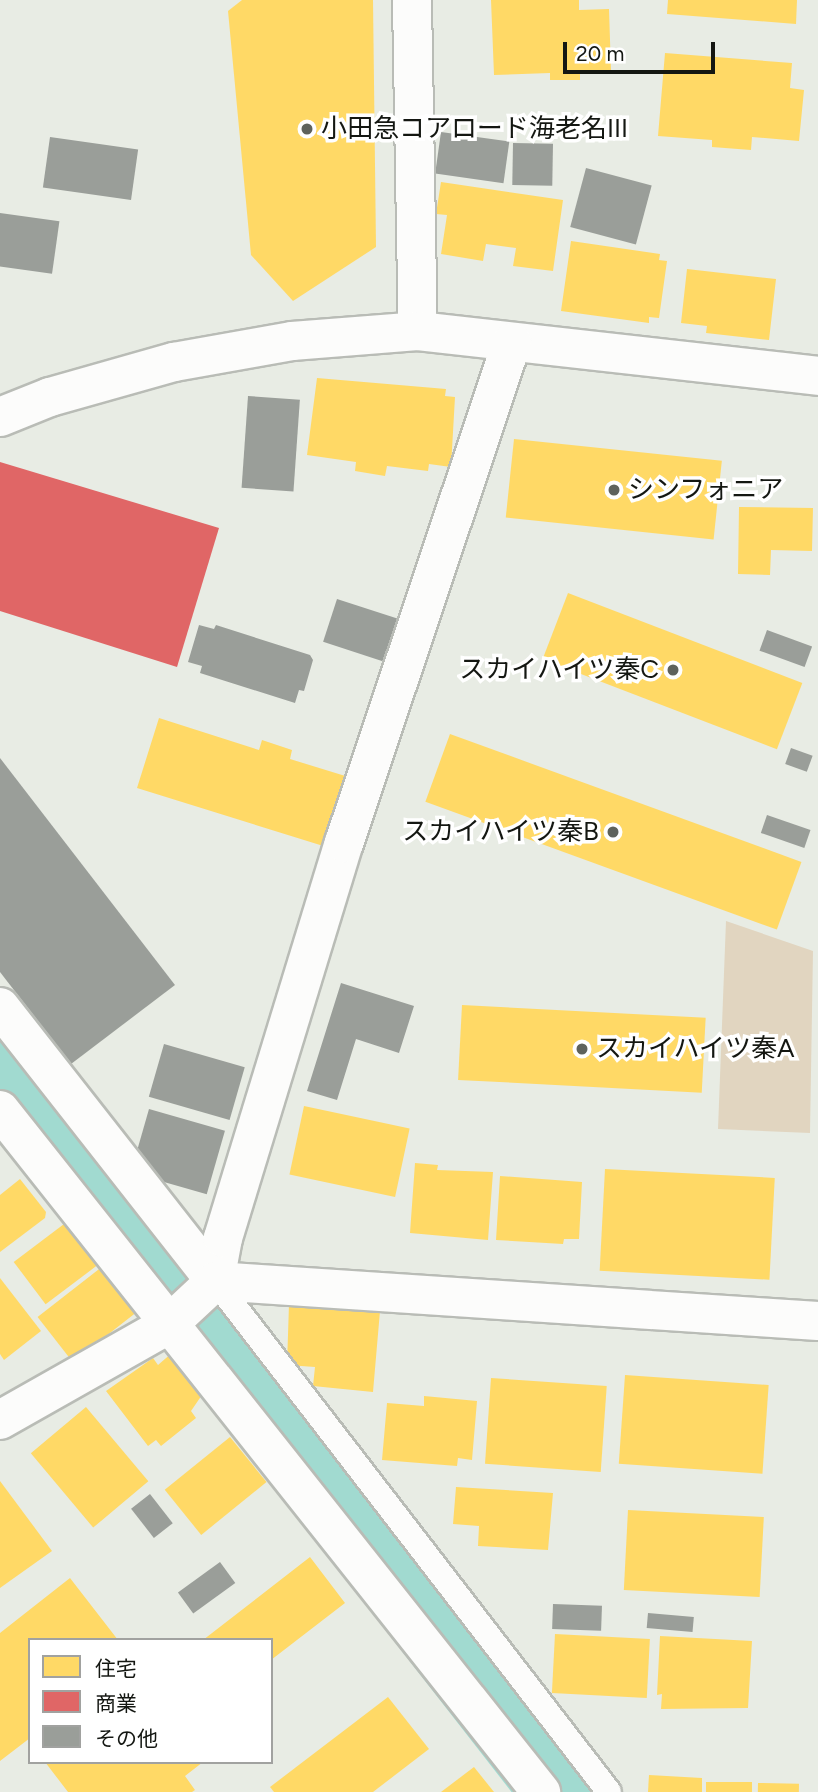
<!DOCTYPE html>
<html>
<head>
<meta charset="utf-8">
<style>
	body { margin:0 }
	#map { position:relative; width:818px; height:1792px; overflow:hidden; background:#e8ece4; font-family:Figtree,"Noto Sans JP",sans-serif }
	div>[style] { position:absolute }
	.green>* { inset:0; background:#e1d5c0 }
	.homes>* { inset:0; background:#ffd966; transform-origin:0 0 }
	.shops>* { inset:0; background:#e06666 }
	.river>* { height:91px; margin:-45.5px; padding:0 45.5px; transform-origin:45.5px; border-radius:45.5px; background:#a1dad0 }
	.building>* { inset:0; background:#9a9e99; transform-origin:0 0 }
	.roads { filter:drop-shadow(2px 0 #b9bcb6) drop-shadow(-2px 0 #b9bcb6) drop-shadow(0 2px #b9bcb6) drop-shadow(0 -2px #b9bcb6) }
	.lane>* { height:24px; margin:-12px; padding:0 12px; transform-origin:12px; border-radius:12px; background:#fcfcfb }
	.street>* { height:38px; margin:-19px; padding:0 19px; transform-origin:19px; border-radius:19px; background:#fcfcfb }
	.dots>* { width:19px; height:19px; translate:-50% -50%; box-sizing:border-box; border:4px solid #fff; border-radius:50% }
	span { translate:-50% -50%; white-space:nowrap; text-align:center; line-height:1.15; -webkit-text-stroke:7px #fff; paint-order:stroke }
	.poi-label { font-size:26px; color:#141712 }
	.left { translate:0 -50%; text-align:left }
	.right { translate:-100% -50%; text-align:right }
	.legend { position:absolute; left:28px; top:1638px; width:245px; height:126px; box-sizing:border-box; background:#fff; border:2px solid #a1a2a0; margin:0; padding:9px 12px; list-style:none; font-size:21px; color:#141712 }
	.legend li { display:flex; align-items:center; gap:14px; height:35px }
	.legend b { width:35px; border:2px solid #a1a2a0 }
	.scale { position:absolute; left:563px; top:42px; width:152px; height:32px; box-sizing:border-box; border:4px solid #141712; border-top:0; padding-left:9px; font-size:21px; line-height:24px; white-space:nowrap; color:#141712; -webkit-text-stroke:5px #fff; paint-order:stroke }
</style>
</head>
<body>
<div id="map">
	<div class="green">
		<i style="clip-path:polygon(726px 921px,813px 951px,810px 1133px,718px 1129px)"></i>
	</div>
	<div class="homes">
		<i style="clip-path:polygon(242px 0,373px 0,376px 247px,293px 301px,251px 255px,228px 11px)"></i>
		<i style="clip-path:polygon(491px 0,579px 0,579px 10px,609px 9px,611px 71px,580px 72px,580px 80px,550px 80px,550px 73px,494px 75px)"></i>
		<i style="clip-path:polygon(668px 0,797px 0,796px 24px,667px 14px)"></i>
		<i style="clip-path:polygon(665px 53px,792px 63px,790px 88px,804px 90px,799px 141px,752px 137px,751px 150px,712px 147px,712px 140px,658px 136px)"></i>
		<i style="clip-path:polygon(441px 182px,563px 200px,553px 271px,513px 266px,516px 248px,486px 244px,483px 261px,441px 254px,447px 215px,436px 214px)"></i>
		<i style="clip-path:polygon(571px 241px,660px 254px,659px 260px,667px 261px,659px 318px,649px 317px,649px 323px,561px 311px)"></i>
		<i style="clip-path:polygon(687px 269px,776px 279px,769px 340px,706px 333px,707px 326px,681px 323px)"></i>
		<i style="clip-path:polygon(317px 378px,446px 389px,445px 396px,455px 397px,451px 467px,429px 464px,428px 471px,387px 466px,385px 476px,355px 471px,356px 462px,307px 455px)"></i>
		<i style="left:514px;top:439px;width:209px;height:79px;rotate:6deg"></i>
		<i style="clip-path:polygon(739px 507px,813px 508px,812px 551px,771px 550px,770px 575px,738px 574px)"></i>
		<i style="left:568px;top:593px;width:251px;height:71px;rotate:21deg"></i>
		<i style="clip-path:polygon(159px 718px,259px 750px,262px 740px,292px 750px,290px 759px,355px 779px,333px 849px,137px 788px)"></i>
		<i style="left:450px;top:734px;width:374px;height:72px;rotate:20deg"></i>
		<i style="left:462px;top:1005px;width:244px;height:75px;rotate:3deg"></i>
		<i style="left:304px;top:1106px;width:108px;height:70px;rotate:12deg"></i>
		<i style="clip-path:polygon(415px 1163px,438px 1165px,437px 1170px,493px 1172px,488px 1240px,410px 1233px)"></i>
		<i style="left:605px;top:1169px;width:170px;height:102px;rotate:3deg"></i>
		<i style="clip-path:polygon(500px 1176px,582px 1182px,579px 1239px,564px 1239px,563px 1244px,496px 1240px)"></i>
		<i style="clip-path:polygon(20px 1179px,46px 1212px,45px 1218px,0 1252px,0 1195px)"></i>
		<i style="left:68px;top:1221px;width:53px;height:68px;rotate:53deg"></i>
		<i style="left:103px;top:1266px;width:57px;height:83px;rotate:52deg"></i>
		<i style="clip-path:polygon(0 1278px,41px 1331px,4px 1360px,0 1354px)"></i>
		<i style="clip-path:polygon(289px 1304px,380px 1311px,373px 1392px,313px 1386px,315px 1367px,287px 1365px)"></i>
		<i style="clip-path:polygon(173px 1352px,204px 1392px,191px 1411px,196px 1418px,161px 1446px,156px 1440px,148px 1446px,106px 1391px,153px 1358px,158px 1365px)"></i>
		<i style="left:625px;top:1375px;width:144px;height:89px;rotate:4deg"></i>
		<i style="left:491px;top:1378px;width:116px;height:86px;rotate:4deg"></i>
		<i style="clip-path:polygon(424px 1396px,477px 1401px,472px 1460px,458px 1458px,457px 1466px,382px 1460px,387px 1403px,424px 1406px)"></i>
		<i style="left:86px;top:1407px;width:97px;height:72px;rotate:50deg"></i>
		<i style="left:230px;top:1437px;width:58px;height:84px;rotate:51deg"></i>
		<i style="clip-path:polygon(0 1481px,52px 1551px,0 1588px)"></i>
		<i style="clip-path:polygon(456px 1487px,553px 1493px,548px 1550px,478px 1546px,479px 1526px,453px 1524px)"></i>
		<i style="left:628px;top:1510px;width:136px;height:80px;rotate:3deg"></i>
		<i style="clip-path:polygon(310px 1557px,345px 1603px,271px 1660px,271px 1640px,203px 1640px)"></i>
		<i style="clip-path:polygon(70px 1578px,118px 1640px,30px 1640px,30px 1738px,0 1761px,0 1633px)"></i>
		<i style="left:555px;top:1634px;width:95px;height:59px;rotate:3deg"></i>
		<i style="clip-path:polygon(660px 1636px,752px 1641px,748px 1708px,661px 1709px,662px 1694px,657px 1695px)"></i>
		<i style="clip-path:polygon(388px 1697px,429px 1749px,373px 1792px,274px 1792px,270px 1787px)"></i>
		<i style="clip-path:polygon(45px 1762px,203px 1762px,185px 1776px,195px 1790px,192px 1792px,68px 1792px)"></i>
		<i style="clip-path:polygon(474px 1767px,494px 1792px,441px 1792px)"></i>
		<i style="clip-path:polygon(649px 1775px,702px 1778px,702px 1792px,648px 1792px)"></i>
		<i style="left:706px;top:1782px;width:46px;height:10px"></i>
		<i style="left:758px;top:1783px;width:41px;height:9px;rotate:1deg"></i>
	</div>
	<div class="shops">
		<i style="clip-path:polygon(0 462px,219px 528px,177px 667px,0 611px)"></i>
	</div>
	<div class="river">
		<i style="left:0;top:1061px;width:926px;rotate:52.1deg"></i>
	</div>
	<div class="building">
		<i style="left:441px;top:132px;width:69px;height:42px;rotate:8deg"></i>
		<i style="left:50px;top:137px;width:89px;height:51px;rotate:8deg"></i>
		<i style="left:513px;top:143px;width:40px;height:42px;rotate:1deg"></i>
		<i style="left:586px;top:168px;width:68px;height:61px;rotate:15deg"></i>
		<i style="left:0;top:213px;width:60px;height:53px;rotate:8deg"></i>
		<i style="left:248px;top:396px;width:52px;height:92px;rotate:4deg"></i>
		<i style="left:337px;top:599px;width:65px;height:45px;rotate:18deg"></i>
		<i style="clip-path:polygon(199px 625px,214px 629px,216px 625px,310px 655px,313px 660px,304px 691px,299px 690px,295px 703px,200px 673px,202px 666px,188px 662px)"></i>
		<i style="left:767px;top:630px;width:48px;height:22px;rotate:20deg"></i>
		<i style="left:791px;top:748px;width:23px;height:17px;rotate:20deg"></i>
		<i style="clip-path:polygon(0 758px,175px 985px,71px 1064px,0 972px)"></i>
		<i style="left:767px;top:815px;width:46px;height:19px;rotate:19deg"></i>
		<i style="clip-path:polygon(341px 983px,414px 1006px,399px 1053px,356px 1039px,337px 1100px,307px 1091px)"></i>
		<i style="left:164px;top:1044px;width:84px;height:55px;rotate:16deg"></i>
		<i style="left:149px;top:1109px;width:79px;height:66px;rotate:16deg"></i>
		<i style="left:150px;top:1494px;width:37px;height:24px;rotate:52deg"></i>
		<i style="left:220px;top:1562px;width:26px;height:52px;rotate:54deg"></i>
		<i style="left:553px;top:1604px;width:49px;height:25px;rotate:2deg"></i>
		<i style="left:648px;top:1613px;width:46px;height:15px;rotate:5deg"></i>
	</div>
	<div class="roads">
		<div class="lane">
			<i style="left:215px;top:1281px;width:645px;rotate:52.37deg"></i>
		</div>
		<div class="street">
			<i style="left:412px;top:0;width:331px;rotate:89deg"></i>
			<i style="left:0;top:417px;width:54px;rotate:-21.8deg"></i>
			<i style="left:50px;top:397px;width:129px;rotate:-15.8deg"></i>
			<i style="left:174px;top:362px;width:120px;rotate:-10.1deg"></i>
			<i style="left:292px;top:341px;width:126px;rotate:-4.5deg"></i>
			<i style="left:418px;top:331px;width:403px;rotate:6.4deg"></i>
			<i style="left:0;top:1007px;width:348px;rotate:51.9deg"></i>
			<i style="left:0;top:1110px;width:871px;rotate:51.58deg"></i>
			<i style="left:215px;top:1281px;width:44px;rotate:-79.5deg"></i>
			<i style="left:223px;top:1238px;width:413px;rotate:-73deg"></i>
			<i style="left:344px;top:843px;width:528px;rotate:-71.46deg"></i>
			<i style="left:0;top:1420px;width:193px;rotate:-29.5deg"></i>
			<i style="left:168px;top:1325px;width:64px;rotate:-43.1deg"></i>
			<i style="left:215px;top:1281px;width:604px;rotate:3.8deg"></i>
		</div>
	</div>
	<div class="dots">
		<i style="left:307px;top:129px;background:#5e625c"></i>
		<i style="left:614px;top:490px;background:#5e625c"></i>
		<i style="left:673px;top:670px;background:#5e625c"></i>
		<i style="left:613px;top:832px;background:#5e625c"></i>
		<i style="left:582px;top:1049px;background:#5e625c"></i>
	</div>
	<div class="poi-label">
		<span class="left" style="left:321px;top:129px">小田急コアロード海老名III</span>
		<span class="left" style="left:628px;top:490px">シンフォニア</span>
		<span class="right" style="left:659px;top:670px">スカイハイツ秦C</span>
		<span class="right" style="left:599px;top:832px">スカイハイツ秦B</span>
		<span class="left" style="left:596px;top:1049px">スカイハイツ秦A</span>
	</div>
	<ul class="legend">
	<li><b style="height:19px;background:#ffd966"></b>住宅</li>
	<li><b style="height:19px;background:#e06666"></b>商業</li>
	<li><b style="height:19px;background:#9a9e99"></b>その他</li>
	</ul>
	<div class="scale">20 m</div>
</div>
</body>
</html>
